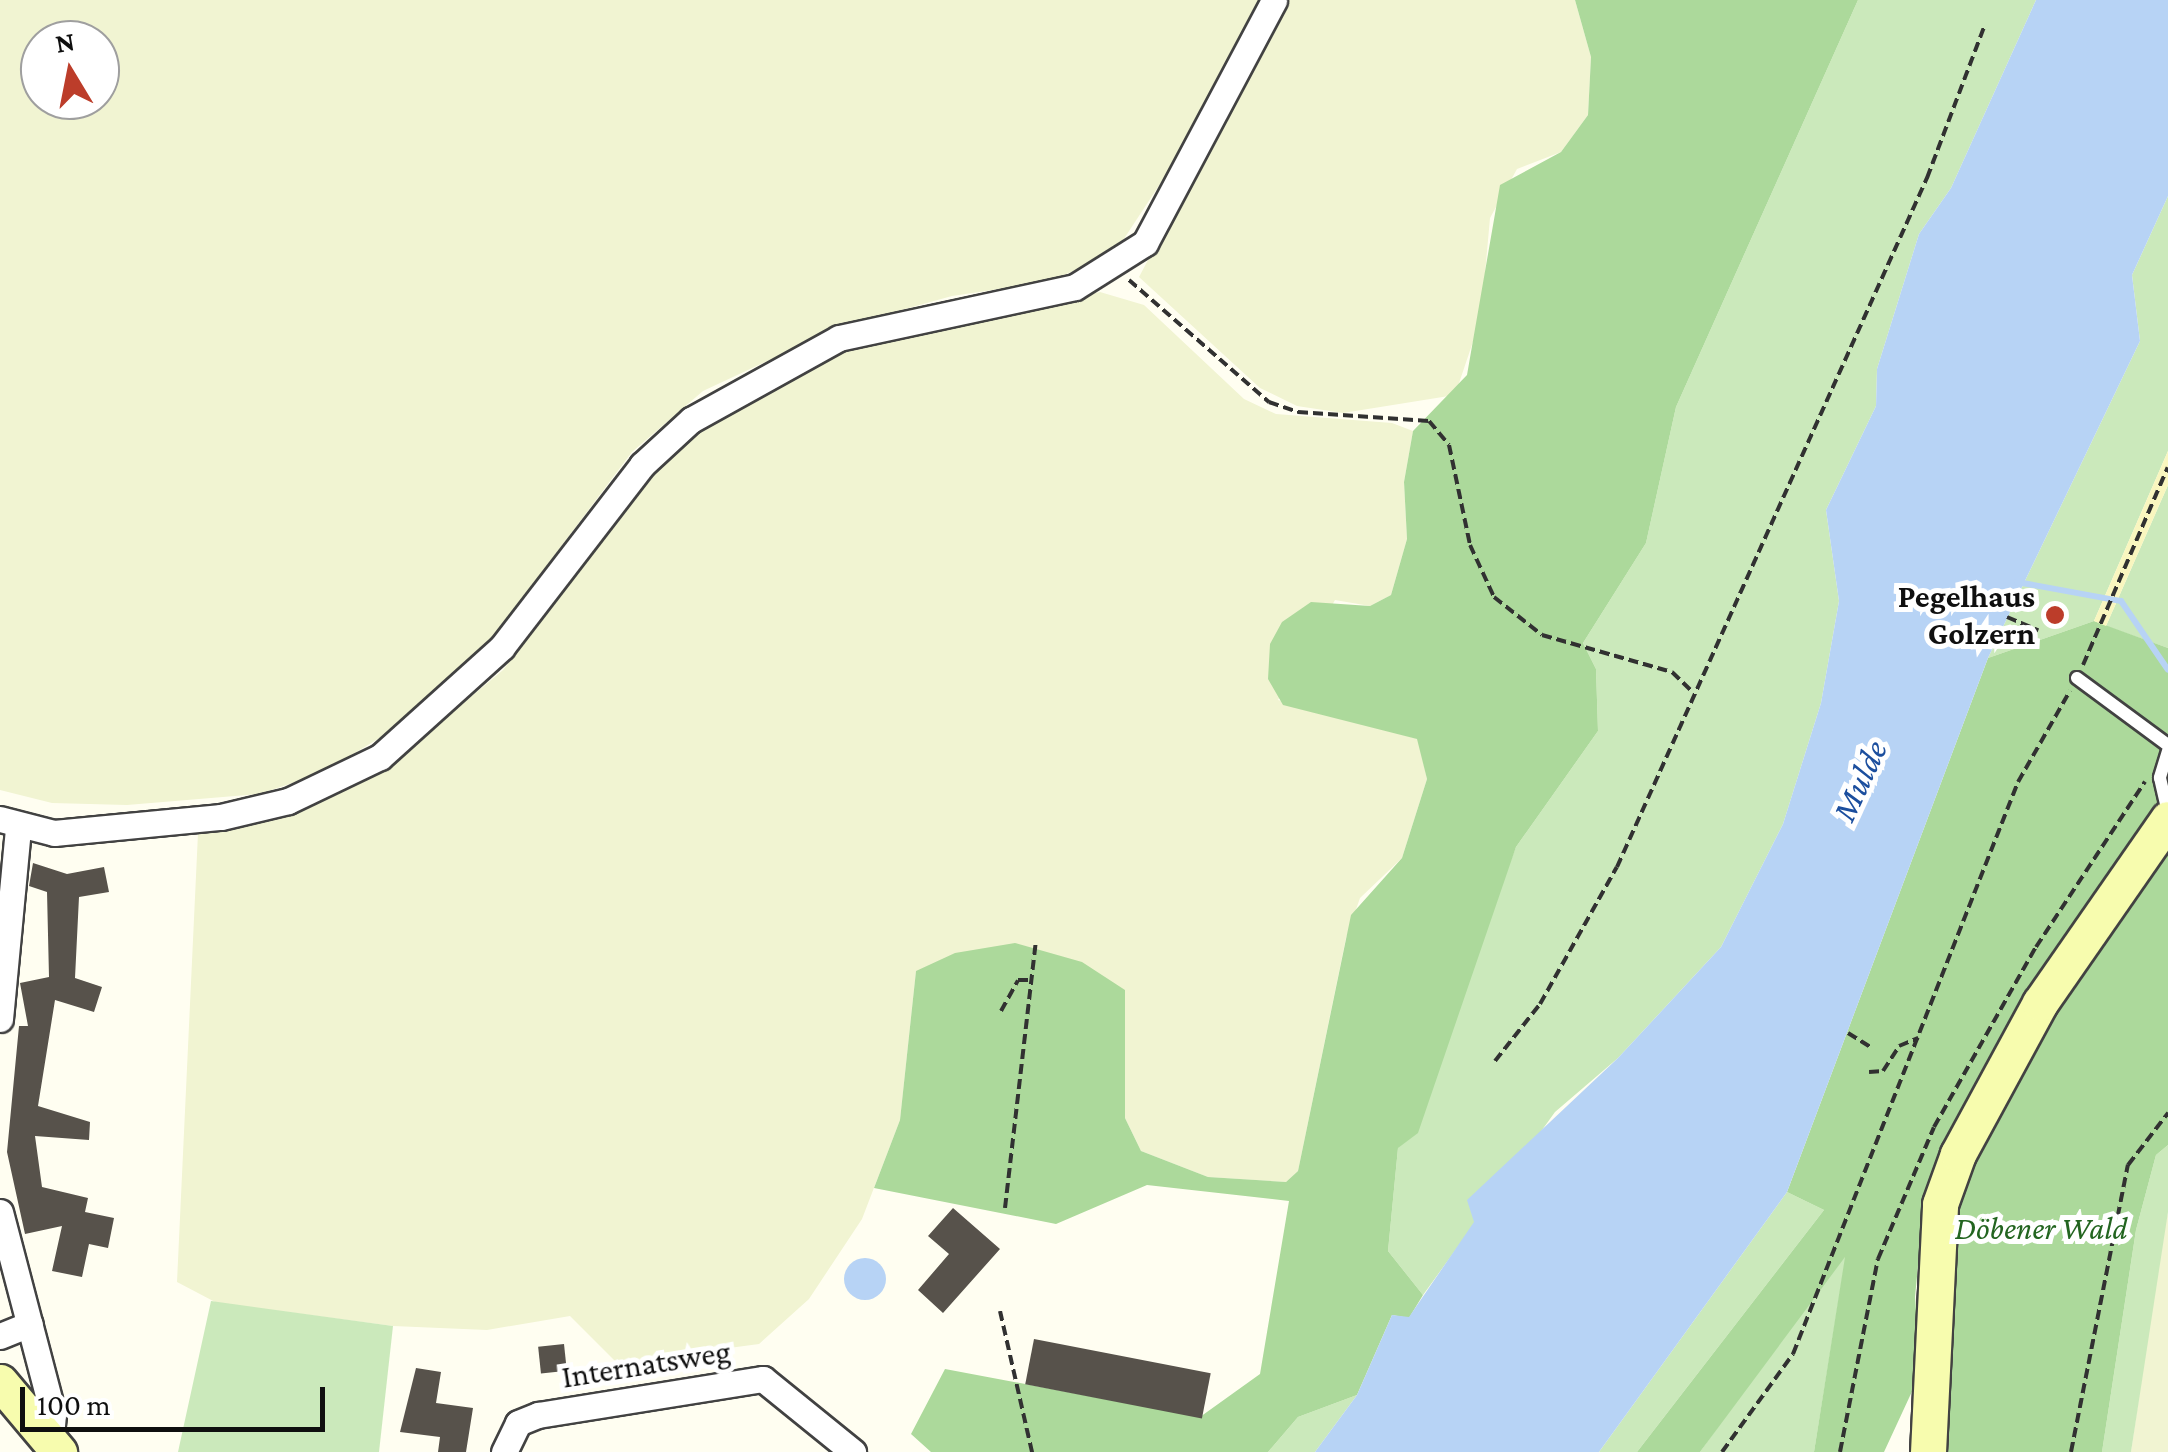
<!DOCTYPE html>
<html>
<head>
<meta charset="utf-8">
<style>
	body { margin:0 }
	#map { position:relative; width:2168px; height:1452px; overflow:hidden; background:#fffef1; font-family:"Crimson Pro",serif }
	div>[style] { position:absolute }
	.farmland>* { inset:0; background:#f1f4d2 }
	.green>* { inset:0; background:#cbe9bb }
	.forest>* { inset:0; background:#acd99b }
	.sand>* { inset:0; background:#f9f6bf }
	.water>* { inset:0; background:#b7d3f5 }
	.round { border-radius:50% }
	.stream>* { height:6px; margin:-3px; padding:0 3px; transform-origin:3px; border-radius:3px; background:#b7d3f5 }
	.building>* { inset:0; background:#57524b; transform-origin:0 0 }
	.path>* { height:4px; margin-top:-2px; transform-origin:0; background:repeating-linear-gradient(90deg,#313131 0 10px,transparent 0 15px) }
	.roads { filter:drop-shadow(2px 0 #424242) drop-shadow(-2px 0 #424242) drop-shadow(0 2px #424242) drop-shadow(0 -2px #424242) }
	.lane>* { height:12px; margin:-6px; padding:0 6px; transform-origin:6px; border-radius:6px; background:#fff }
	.street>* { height:25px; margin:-12.5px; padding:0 12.5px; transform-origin:12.5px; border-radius:12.5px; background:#fff }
	.secondary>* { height:35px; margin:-17.5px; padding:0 17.5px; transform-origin:17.5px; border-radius:17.5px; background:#f7fcae }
	.dots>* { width:28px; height:28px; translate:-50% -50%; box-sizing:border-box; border:5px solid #fff; border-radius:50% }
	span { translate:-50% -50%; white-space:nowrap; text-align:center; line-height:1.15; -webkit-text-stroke:10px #fff; paint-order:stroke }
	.poi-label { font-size:32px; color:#0f0f0f; font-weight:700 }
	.right { translate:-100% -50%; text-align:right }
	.park-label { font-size:32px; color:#236520; font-style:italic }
	.street-label { font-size:32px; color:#0f0f0f }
	.water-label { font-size:35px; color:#1b4e9e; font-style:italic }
	.north { position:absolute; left:20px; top:20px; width:100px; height:100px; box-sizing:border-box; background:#fff; border:2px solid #9f9f9f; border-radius:50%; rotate:350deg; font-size:28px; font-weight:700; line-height:40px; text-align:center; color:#0f0f0f }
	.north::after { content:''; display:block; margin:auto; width:35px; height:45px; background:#bc3d2a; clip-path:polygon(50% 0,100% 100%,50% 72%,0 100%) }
	.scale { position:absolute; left:20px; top:1387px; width:305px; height:45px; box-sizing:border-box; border:5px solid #0f0f0f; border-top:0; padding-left:12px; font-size:30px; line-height:35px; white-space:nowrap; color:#0f0f0f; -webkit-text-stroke:8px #fff; paint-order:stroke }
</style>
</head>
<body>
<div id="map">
	<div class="farmland">
		<i style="clip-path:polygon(evenodd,0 0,1259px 0,1175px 161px,1114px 254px,1047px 282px,952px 296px,840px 327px,703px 391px,632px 452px,493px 637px,406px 722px,320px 774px,259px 794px,127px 805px,52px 803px,0 790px,0 0,40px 40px,100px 40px,100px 100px,40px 100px,40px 40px)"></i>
		<i style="clip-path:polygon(1286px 0,1575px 0,1591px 57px,1588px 115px,1561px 152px,1517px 169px,1490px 218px,1481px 318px,1455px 395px,1343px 413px,1297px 406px,1260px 388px,1139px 277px)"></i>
		<i style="clip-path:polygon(1100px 292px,1144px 305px,1244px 399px,1276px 414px,1392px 423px,1413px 431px,1404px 482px,1407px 539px,1391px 595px,1370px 606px,1335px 600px,1278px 700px,1418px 739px,1427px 779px,1402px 858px,1360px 898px,1346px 938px,1298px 1171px,1286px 1182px,1208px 1177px,1141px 1151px,1125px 1118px,1125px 990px,916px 971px,900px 1120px,862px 1219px,809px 1299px,759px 1344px,617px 1363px,570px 1316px,487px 1330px,393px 1326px,217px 1303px,177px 1282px,198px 833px,325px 797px,405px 752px,503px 670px,670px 451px,763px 383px,861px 341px)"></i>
		<i style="clip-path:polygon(2168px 1212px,2168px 1452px,2131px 1452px,2161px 1245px)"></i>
	</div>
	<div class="green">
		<i style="clip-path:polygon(1858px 0,2036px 0,1951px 188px,1919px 234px,1877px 369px,1876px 406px,1826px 510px,1839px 601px,1821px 703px,1783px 824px,1721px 947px,1618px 1058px,1555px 1112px,1423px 1295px,1388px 1251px,1398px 1148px,1516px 847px,1598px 731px,1596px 669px,1583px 643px,1646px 543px,1676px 407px)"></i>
		<i style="clip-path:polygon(2168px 196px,2168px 451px,2094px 621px,1988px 658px,2140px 341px,2132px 275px)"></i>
		<i style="clip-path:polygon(2168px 485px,2168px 648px,2106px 626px)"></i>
		<i style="clip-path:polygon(2168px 1145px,2168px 1212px,2131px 1452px,2102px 1452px,2136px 1230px,2156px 1155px)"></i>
		<i style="clip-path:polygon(1787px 1192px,1824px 1210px,1637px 1452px,1599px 1452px)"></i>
		<i style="clip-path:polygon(1846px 1255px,1814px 1452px,1700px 1452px,1794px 1320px)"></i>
		<i style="clip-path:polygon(211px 1301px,393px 1326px,379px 1452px,178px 1452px)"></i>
		<i style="clip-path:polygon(1357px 1395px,1315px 1452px,1268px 1452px,1298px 1417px)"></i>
	</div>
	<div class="forest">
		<i style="clip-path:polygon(1575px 0,1858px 0,1676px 407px,1646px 543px,1583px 643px,1596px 669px,1598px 731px,1516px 847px,1418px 1133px,1398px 1148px,1388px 1251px,1423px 1295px,1409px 1318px,1392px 1315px,1357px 1395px,1298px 1417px,1268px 1452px,931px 1452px,911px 1434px,945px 1369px,1200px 1417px,1260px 1374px,1289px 1201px,1147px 1185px,1056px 1224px,874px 1188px,900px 1120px,916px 971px,955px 953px,1015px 943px,1082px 962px,1125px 990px,1125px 1118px,1141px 1151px,1208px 1177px,1286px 1182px,1298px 1171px,1351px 915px,1402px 858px,1427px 779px,1417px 739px,1283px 705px,1268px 679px,1270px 644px,1282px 622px,1311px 602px,1370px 606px,1391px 595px,1407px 539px,1404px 482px,1413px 431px,1467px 375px,1500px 185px,1561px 152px,1588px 115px,1591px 57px)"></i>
		<i style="clip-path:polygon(2094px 621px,2168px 648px,2168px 793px,1954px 1122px,1924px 1204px,1915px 1297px,1921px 1372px,1884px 1452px,1814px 1452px,1845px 1257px,1700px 1452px,1637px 1452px,1824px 1210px,1787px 1192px,1988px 658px)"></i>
		<i style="clip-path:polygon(2168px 835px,2168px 1145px,2156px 1155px,2136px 1230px,2102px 1452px,1939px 1452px,1948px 1216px,1993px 1108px)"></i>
	</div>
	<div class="sand">
		<i style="clip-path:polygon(2168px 451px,2168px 485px,2106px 626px,2094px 621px)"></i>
	</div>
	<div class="water">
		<i style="clip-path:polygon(2036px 0,2168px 0,2168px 196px,2132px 275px,2140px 341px,1988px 658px,1787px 1192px,1599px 1452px,1315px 1452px,1357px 1395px,1392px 1315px,1409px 1317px,1474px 1222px,1467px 1200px,1618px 1058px,1721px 947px,1783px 824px,1821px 703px,1839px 601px,1826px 510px,1876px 406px,1877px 369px,1919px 234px,1951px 188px)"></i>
		<i class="round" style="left:844px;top:1258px;width:42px;height:42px"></i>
	</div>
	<div class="stream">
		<i style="left:2017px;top:582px;width:106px;rotate:10.4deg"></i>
		<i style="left:2121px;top:601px;width:83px;rotate:55.7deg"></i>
	</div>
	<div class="building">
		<i style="clip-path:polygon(33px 863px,67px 874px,104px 867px,109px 892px,79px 897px,75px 978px,102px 987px,94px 1012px,55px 1000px,38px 1106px,90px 1122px,89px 1140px,35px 1136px,42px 1187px,88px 1198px,85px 1212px,114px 1218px,108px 1248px,89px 1244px,82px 1277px,52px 1271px,62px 1226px,25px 1234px,7px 1152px,19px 1026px,28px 1026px,20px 983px,49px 977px,47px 892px,29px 886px)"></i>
		<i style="clip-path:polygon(953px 1208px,1000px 1249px,943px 1313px,918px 1290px,949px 1254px,928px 1236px)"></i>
		<i style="left:1034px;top:1339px;width:180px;height:46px;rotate:11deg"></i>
		<i style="left:564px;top:1344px;width:27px;height:26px;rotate:84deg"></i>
		<i style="clip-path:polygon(416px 1368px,441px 1372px,436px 1403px,473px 1408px,466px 1452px,438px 1452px,440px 1437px,400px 1432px)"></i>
	</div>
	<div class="path">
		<i style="left:1129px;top:280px;width:186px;rotate:41.1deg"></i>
		<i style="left:1269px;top:402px;width:31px;rotate:19deg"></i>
		<i style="left:1298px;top:412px;width:131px;rotate:3.9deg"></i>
		<i style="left:1429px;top:421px;width:31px;rotate:50deg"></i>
		<i style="left:1449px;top:445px;width:102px;rotate:78.1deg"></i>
		<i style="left:1470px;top:545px;width:57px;rotate:65.2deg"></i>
		<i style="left:1494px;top:597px;width:61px;rotate:38.4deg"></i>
		<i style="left:1542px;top:635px;width:135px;rotate:15.9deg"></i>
		<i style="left:1672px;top:672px;width:28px;rotate:44deg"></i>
		<i style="left:2007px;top:617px;width:34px;rotate:23deg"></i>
		<i style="left:2083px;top:665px;width:215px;rotate:-66.8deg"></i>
		<i style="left:1001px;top:1011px;width:35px;rotate:-61deg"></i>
		<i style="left:1018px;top:980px;width:11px"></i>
		<i style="left:1848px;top:1033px;width:26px;rotate:32deg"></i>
		<i style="left:1495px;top:1061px;width:73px;rotate:-51.7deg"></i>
		<i style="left:1540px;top:1004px;width:157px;rotate:-60.7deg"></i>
		<i style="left:1617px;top:867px;width:756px;rotate:-65.78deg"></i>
		<i style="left:1927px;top:178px;width:161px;rotate:-69.3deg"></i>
		<i style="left:1869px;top:1072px;width:14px;rotate:-4deg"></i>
		<i style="left:1883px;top:1071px;width:30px;rotate:-57deg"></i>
		<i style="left:1899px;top:1046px;width:21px;rotate:-23deg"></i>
		<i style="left:1005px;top:1208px;width:268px;rotate:-83.4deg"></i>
		<i style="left:1000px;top:1311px;width:145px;rotate:77.2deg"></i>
		<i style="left:1722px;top:1452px;width:121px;rotate:-54.1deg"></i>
		<i style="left:1793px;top:1354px;width:615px;rotate:-68.53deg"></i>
		<i style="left:2018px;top:782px;width:105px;rotate:-60.3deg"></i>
		<i style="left:1840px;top:1452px;width:197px;rotate:-78.9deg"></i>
		<i style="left:1878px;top:1259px;width:143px;rotate:-67deg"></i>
		<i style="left:1934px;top:1127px;width:207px;rotate:-60.5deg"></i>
		<i style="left:2036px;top:947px;width:198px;rotate:-56.6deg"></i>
		<i style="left:2071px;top:1452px;width:293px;rotate:-78.8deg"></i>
		<i style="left:2128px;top:1165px;width:66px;rotate:-52.4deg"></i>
	</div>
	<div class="roads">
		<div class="lane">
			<i style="left:2077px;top:678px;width:113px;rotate:36.4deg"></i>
			<i style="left:2168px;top:751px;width:28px;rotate:107deg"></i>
			<i style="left:2160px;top:778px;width:36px;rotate:77deg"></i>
		</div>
		<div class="street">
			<i style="left:0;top:819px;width:56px;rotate:14.5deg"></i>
			<i style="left:54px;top:833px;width:168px;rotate:-5.5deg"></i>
			<i style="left:221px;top:817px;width:69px;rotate:-13.4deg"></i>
			<i style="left:288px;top:801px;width:102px;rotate:-25.6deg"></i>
			<i style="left:380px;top:757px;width:164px;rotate:-42deg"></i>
			<i style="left:502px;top:647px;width:230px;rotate:-52.4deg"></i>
			<i style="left:642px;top:465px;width:67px;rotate:-42.6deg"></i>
			<i style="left:691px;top:420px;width:169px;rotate:-29deg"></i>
			<i style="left:839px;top:338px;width:241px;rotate:-12.2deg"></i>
			<i style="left:1075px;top:287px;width:83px;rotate:-32.2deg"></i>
			<i style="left:1145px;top:243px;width:275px;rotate:-62deg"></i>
			<i style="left:0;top:1019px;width:192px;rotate:-84.6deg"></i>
			<i style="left:0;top:1212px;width:209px;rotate:75.3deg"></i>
			<i style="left:53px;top:1414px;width:35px;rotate:95deg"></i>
			<i style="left:0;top:1336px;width:32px;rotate:-22deg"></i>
			<i style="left:504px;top:1452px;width:32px;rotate:-64deg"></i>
			<i style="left:518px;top:1423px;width:22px;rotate:-22deg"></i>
			<i style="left:538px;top:1415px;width:228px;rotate:-9.1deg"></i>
			<i style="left:763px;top:1379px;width:116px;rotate:39deg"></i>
		</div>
		<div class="secondary">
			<i style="left:0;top:1382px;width:92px;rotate:49.9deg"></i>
			<i style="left:1928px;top:1452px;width:248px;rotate:-87.2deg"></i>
			<i style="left:1940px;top:1204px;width:53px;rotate:-70.2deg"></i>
			<i style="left:1958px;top:1154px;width:172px;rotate:-61.5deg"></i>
			<i style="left:2040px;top:1003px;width:224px;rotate:-55.2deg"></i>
		</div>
	</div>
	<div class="dots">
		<i style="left:2055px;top:615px;background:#bc3d2a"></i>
	</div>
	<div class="poi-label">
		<span class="right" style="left:2035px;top:615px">Pegelhaus<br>Golzern</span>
	</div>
	<div class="park-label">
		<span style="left:2041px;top:1228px">Döbener Wald</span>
	</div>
	<div class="street-label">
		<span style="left:646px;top:1364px;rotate:-9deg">Internatsweg</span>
	</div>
	<div class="water-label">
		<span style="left:1860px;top:781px;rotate:-65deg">Mulde</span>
	</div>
	<div class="north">N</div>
	<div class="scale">100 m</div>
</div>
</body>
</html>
